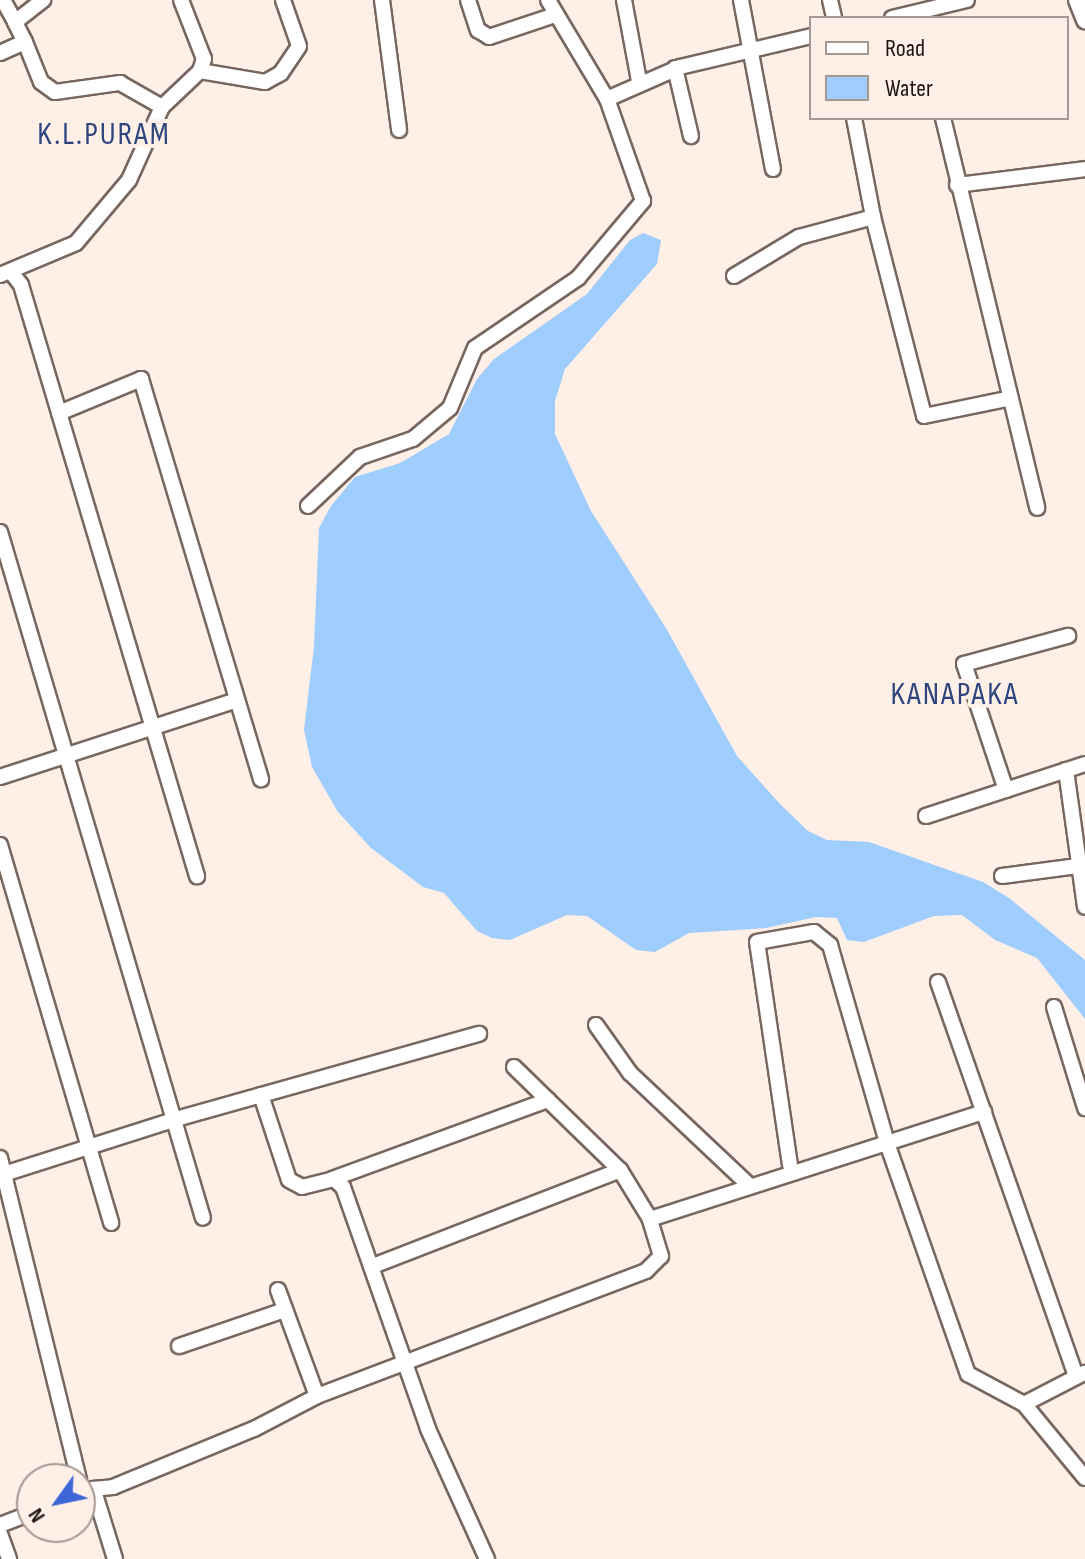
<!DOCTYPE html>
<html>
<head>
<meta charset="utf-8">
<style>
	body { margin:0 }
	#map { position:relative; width:1085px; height:1559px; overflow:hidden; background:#feefe7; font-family:"Sofia Sans Condensed",sans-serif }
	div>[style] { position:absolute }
	.water>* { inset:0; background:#9fcdfd }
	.roads { filter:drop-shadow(2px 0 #77675f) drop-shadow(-2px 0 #77675f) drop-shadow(0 2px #77675f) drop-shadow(0 -2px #77675f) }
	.minor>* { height:14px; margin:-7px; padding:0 7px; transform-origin:7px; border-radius:7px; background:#fff }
	.tertiary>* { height:16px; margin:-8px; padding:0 8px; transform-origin:8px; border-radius:8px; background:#fff }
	span { translate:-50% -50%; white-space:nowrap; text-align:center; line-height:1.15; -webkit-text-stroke:8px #feefe7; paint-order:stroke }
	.neighbourhood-label { font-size:32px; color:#2d447d; letter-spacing:2px }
	.legend { position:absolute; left:809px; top:16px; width:260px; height:104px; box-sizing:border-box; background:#feefe7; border:2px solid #a39892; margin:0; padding:10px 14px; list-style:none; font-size:24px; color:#1b1512 }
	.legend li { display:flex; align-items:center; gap:16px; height:40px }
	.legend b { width:40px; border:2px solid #a39892 }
	.north { position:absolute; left:16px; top:1463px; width:80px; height:80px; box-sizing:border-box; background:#feefe7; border:2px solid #a39892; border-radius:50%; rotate:237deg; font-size:22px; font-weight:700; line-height:32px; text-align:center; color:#1b1512 }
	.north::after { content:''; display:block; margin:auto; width:28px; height:36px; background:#3d66d7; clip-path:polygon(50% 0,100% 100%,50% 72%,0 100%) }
</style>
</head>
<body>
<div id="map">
	<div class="water">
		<i style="clip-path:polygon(643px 233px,661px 240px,657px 264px,565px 369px,555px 401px,555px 434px,591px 511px,666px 628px,737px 756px,780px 804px,808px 831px,827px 840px,869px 842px,983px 882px,1009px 898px,1085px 960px,1085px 1019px,1037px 958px,995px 940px,962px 915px,934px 916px,864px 942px,847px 940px,837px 918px,816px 917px,766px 928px,689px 933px,655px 952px,636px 950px,587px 916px,567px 915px,510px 940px,492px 938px,477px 931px,444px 893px,423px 887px,371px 848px,338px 812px,312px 767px,304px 730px,314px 646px,319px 528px,331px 506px,355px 477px,400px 463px,449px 434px,477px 379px,494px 359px,587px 294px,630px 240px)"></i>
	</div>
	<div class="roads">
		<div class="minor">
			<i style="left:3px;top:0;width:25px;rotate:61deg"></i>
			<i style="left:382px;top:0;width:131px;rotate:82.5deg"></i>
			<i style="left:468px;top:0;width:32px;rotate:72deg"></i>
			<i style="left:478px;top:30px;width:13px;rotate:32deg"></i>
			<i style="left:489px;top:37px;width:70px;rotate:-18.4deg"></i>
			<i style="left:624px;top:0;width:82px;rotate:79.5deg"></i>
			<i style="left:741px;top:0;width:172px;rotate:79.3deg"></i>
			<i style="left:830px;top:0;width:18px;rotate:77deg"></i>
			<i style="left:892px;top:18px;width:77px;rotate:-13.5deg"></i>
			<i style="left:25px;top:42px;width:43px;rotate:68.2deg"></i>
			<i style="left:41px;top:82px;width:17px;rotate:36deg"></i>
			<i style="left:55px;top:92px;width:66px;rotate:-7.9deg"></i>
			<i style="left:120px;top:83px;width:48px;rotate:29.7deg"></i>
			<i style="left:0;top:53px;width:27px;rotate:-24deg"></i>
			<i style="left:25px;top:42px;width:22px;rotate:-117deg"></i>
			<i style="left:15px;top:22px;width:36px;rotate:-38deg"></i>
			<i style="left:675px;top:68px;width:70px;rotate:76.8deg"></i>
			<i style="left:200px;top:71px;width:66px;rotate:9.6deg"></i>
			<i style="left:265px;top:82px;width:18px;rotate:-29deg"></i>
			<i style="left:281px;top:73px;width:32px;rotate:-56deg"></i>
			<i style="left:299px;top:46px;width:49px;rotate:-109.2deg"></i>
			<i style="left:607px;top:99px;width:80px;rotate:-23.7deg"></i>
			<i style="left:680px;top:67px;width:135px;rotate:-13.3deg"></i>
			<i style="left:854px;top:118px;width:101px;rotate:79.1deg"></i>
			<i style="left:873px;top:217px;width:205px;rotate:75.6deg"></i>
			<i style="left:924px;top:416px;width:85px;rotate:-11.6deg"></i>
			<i style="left:943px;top:118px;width:401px;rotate:76.4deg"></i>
			<i style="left:957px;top:185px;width:129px;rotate:-7.1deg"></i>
			<i style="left:11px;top:272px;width:16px;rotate:52deg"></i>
			<i style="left:21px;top:285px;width:617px;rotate:73.42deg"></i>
			<i style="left:0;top:275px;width:82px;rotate:-22.8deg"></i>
			<i style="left:76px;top:243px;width:82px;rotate:-49.9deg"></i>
			<i style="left:129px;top:180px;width:80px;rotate:-65.7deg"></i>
			<i style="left:162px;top:107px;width:52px;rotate:-43.5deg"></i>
			<i style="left:200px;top:71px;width:13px;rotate:-72deg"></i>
			<i style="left:204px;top:59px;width:63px;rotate:-111.3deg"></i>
			<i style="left:734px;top:276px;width:76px;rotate:-31deg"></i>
			<i style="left:799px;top:237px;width:77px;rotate:-15.1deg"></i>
			<i style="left:59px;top:413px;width:89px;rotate:-22.5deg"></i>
			<i style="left:141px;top:379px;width:418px;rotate:73.3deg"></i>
			<i style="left:308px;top:506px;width:71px;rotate:-43.3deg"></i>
			<i style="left:360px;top:457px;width:56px;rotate:-18.8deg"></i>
			<i style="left:413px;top:439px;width:48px;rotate:-40deg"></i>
			<i style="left:450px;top:408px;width:65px;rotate:-67.4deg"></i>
			<i style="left:475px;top:348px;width:125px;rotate:-34.2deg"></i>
			<i style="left:578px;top:278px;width:101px;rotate:-49.8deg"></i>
			<i style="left:643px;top:201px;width:108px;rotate:-109.4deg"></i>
			<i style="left:607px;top:99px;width:115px;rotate:-120.8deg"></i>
			<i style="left:0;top:532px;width:715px;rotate:73.52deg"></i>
			<i style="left:1066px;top:770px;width:138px;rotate:82.1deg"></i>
			<i style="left:0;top:777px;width:246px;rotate:-18deg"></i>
			<i style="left:1006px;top:790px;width:133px;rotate:-108.4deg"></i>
			<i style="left:964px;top:664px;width:108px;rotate:-15.1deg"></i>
			<i style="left:926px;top:816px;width:167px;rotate:-18.1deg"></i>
			<i style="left:0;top:845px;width:394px;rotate:73.6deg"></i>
			<i style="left:1002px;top:876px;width:84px;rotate:-7.5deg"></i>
			<i style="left:938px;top:982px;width:417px;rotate:70.7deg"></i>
			<i style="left:1054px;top:1007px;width:106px;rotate:72.9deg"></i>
			<i style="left:596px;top:1025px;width:59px;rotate:54.7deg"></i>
			<i style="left:630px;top:1073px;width:165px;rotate:43.3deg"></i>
			<i style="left:514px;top:1067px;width:148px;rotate:44.2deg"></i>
			<i style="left:620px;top:1170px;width:57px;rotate:58.5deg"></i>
			<i style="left:261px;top:1095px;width:89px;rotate:71.8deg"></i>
			<i style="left:289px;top:1180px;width:15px;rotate:28deg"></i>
			<i style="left:302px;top:1187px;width:33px;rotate:-14deg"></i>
			<i style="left:334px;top:1179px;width:12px;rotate:42deg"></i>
			<i style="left:343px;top:1187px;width:256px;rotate:70.6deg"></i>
			<i style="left:428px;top:1429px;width:143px;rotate:65.6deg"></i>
			<i style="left:0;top:1158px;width:331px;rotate:76.2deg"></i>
			<i style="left:790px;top:1165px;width:225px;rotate:-98.4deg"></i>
			<i style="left:757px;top:942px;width:58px;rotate:-10deg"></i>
			<i style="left:814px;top:932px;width:21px;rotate:39deg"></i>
			<i style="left:830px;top:945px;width:206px;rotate:73.9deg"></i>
			<i style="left:887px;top:1143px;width:245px;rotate:70.7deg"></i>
			<i style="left:968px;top:1374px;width:64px;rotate:28.2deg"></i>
			<i style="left:1024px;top:1404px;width:96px;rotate:50.5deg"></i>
			<i style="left:4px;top:1174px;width:181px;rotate:-17.7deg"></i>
			<i style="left:176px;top:1119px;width:315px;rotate:-15.7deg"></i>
			<i style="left:332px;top:1179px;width:230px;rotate:-20.1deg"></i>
			<i style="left:373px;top:1266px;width:265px;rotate:-21.2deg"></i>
			<i style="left:278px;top:1290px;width:113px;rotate:69.8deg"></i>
			<i style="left:179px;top:1346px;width:112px;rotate:-18.8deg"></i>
			<i style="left:1024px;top:1404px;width:68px;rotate:-27.3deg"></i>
			<i style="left:80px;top:1490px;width:33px;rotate:-5deg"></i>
			<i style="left:113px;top:1487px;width:152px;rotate:-22.4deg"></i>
			<i style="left:254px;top:1429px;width:71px;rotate:-27.6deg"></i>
			<i style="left:317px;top:1396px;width:352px;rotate:-20.8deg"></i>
			<i style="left:646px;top:1271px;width:21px;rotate:-45deg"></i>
			<i style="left:661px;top:1256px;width:39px;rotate:-107deg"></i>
			<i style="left:650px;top:1219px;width:351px;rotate:-17.8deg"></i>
			<i style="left:94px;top:1491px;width:71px;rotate:72.8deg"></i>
			<i style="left:0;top:1525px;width:34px;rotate:-21deg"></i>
			<i style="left:0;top:1534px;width:27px;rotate:70deg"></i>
		</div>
		<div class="tertiary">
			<i style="left:1077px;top:0;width:22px;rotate:68deg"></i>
		</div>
	</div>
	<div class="neighbourhood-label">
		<span style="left:104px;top:135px">K.L.PURAM</span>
		<span style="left:955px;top:695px">KANAPAKA</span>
	</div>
	<ul class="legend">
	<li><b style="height:10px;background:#fff"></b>Road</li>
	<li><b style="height:22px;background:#9fcdfd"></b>Water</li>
	</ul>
	<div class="north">N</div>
</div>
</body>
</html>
